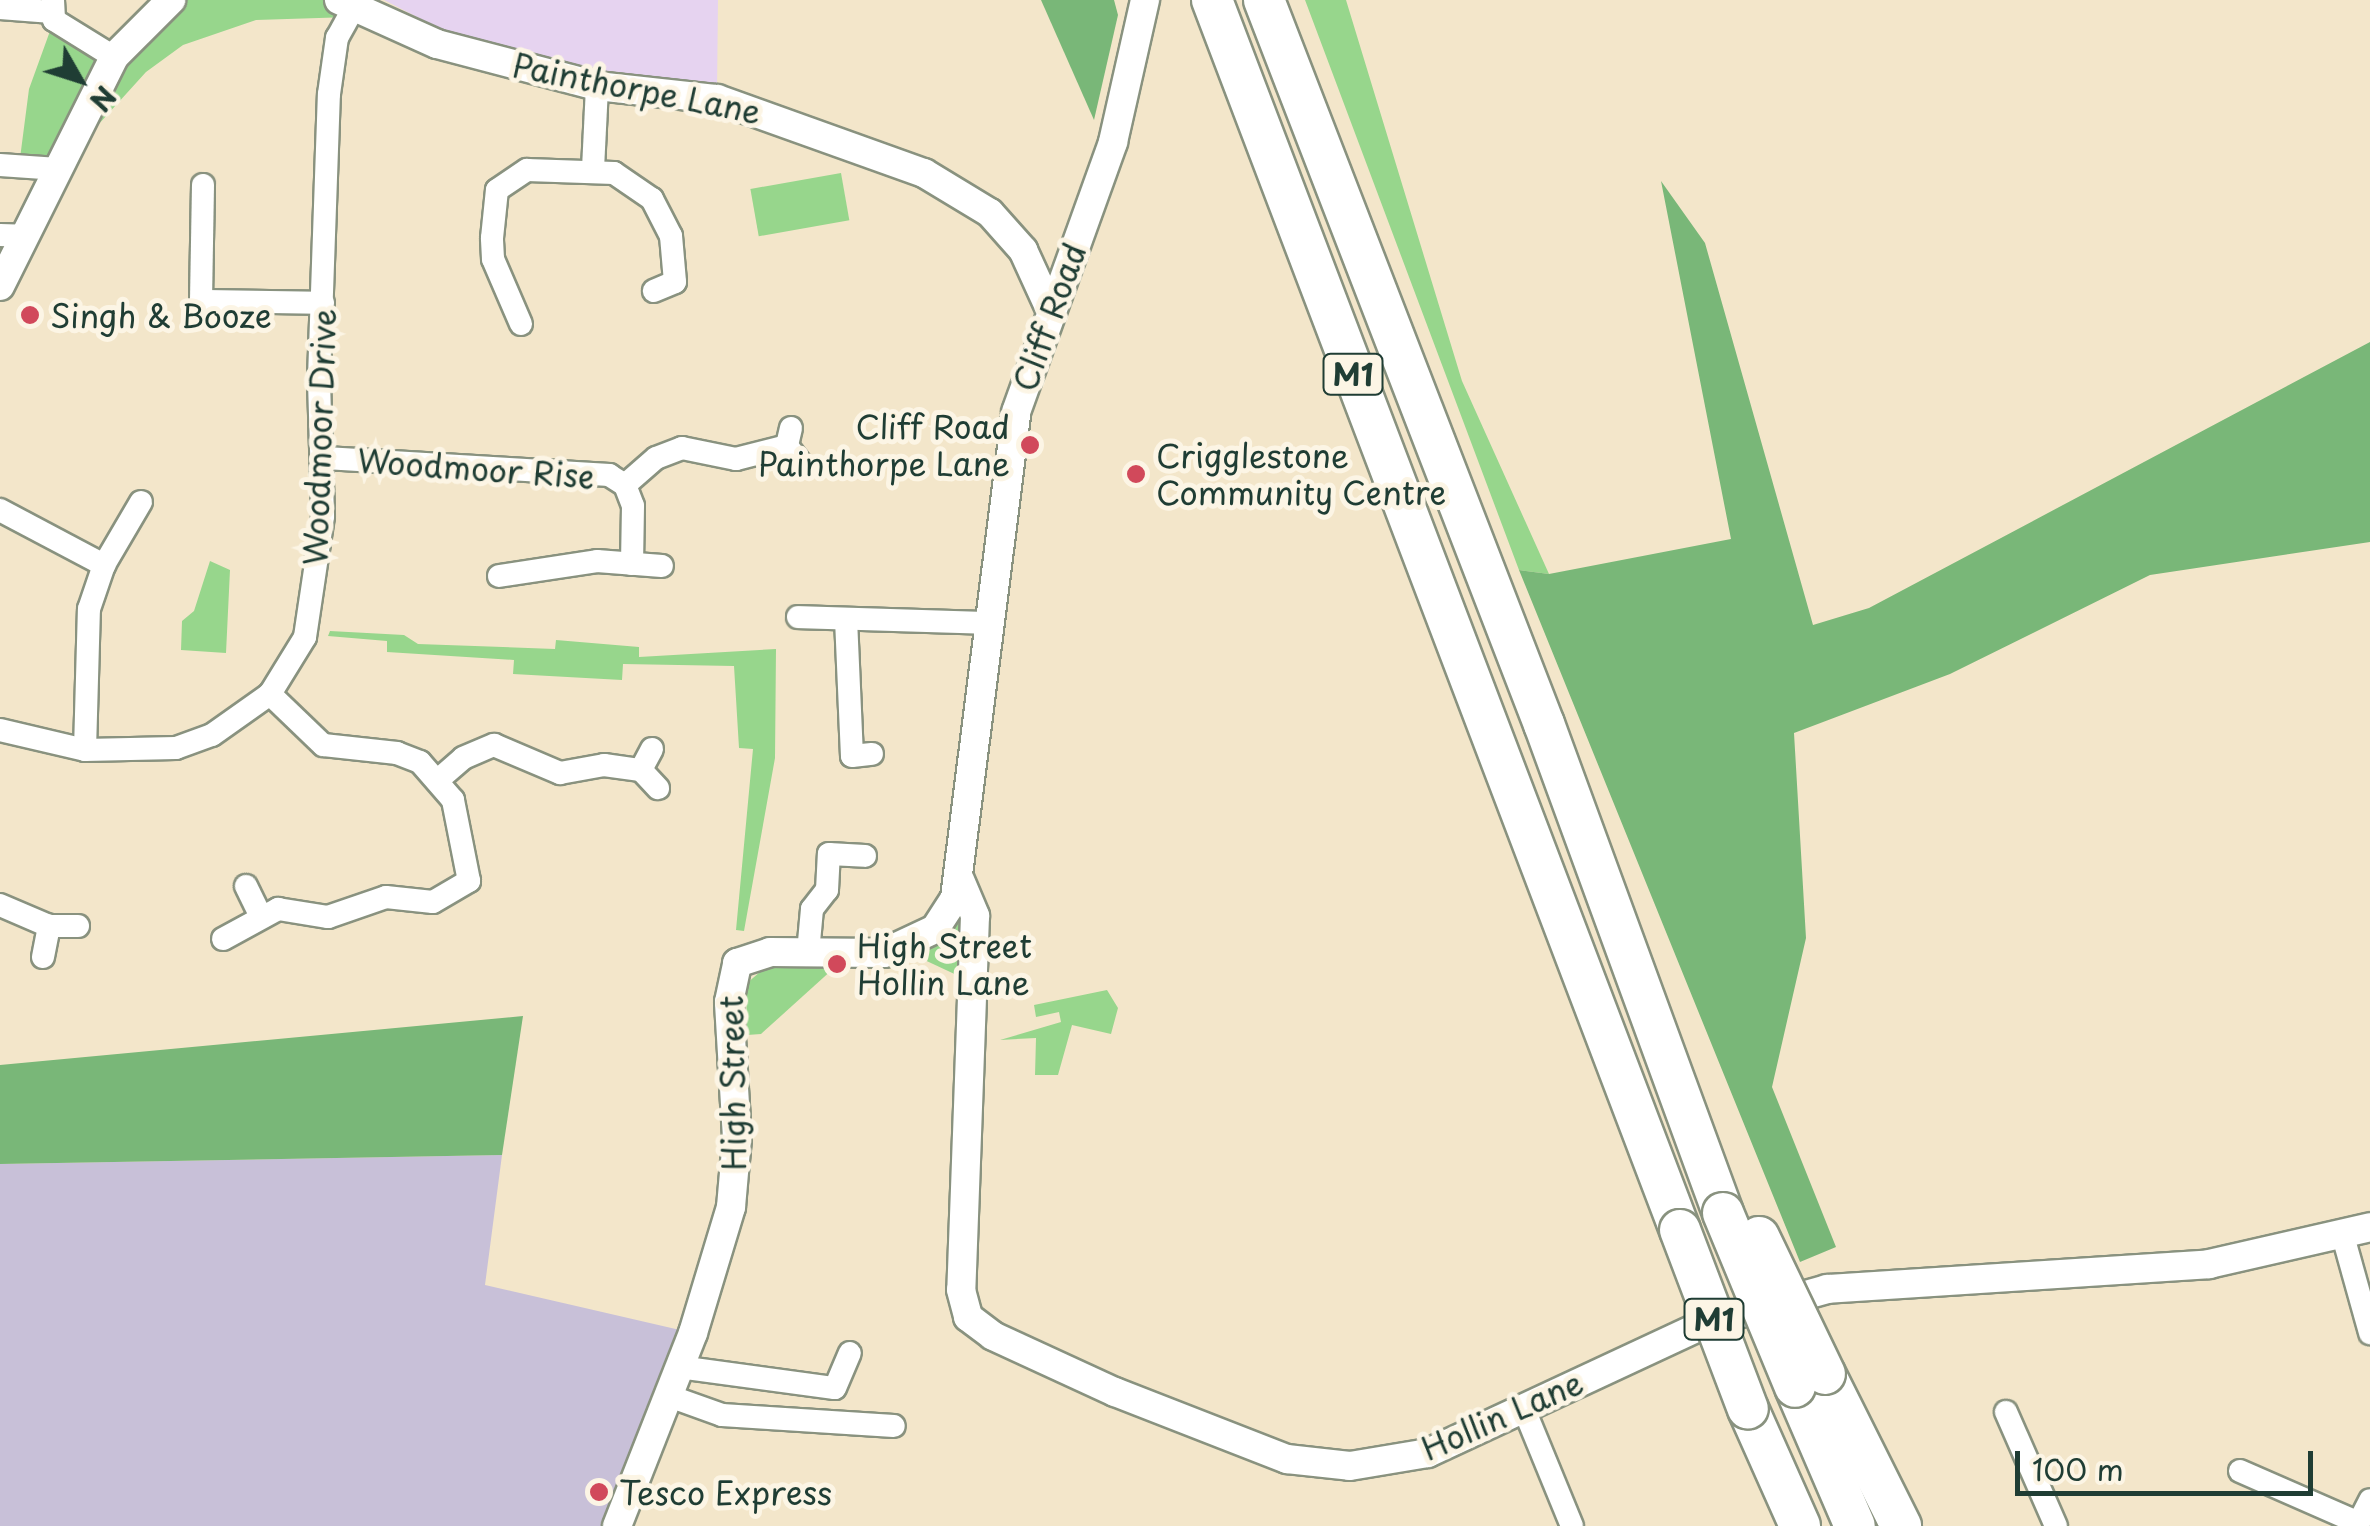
<!DOCTYPE html>
<html>
<head>
<meta charset="utf-8">
<style>
	body { margin:0 }
	#map { position:relative; width:2370px; height:1526px; overflow:hidden; background:#f3e6ca; font-family:"Playpen Sans",sans-serif }
	div>[style] { position:absolute }
	.built>* { inset:0; background:#e6d3f0 }
	.industrial>* { inset:0; background:#c8c0d8 }
	.green>* { inset:0; background:#97d68c; transform-origin:0 0 }
	.forest>* { inset:0; background:#79b778 }
	.roads { filter:drop-shadow(2px 0 #89927f) drop-shadow(-2px 0 #89927f) drop-shadow(0 2px #89927f) drop-shadow(0 -2px #89927f) }
	.minor>* { height:22px; margin:-11px; padding:0 11px; transform-origin:11px; border-radius:11px; background:#fff }
	.tertiary>* { height:28px; margin:-14px; padding:0 14px; transform-origin:14px; border-radius:14px; background:#fff }
	.motorway>* { height:40px; margin:-20px; padding:0 20px; transform-origin:20px; border-radius:20px; background:#fff }
	.bridges { filter:drop-shadow(2px 0 #89927f) drop-shadow(-2px 0 #89927f) drop-shadow(0 2px #89927f) drop-shadow(0 -2px #89927f) }
	.motorway-bridge>* { height:40px; margin:-20px; padding:0 20px; transform-origin:20px; border-radius:20px; background:#fff }
	.dots>* { width:28px; height:28px; translate:-50% -50%; box-sizing:border-box; border:5px solid #fcf5e5; border-radius:50% }
	span { translate:-50% -50%; white-space:nowrap; text-align:center; line-height:1.15; -webkit-text-stroke:10px #fcf5e5; paint-order:stroke }
	.shield-label span { padding:2px 8px; background:#fcf5e5; border:2px solid; border-radius:8px; -webkit-text-stroke-width:0 }
	.shield-label { font-size:30px; color:#1f3d34; font-weight:700 }
	.street-label { font-size:32px; color:#1f3d34 }
	.poi-label { font-size:32px; color:#1f3d34 }
	.left { translate:0 -50%; text-align:left }
	.right { translate:-100% -50%; text-align:right }
	.north { position:absolute; left:30px; top:30px; width:100px; height:100px; -webkit-text-stroke:8px #fcf5e5; paint-order:stroke; rotate:129deg; font-size:28px; font-weight:700; line-height:40px; text-align:center; color:#1f3d34 }
	.north::after { content:''; display:block; margin:auto; width:35px; height:45px; background:#1f3d34; clip-path:polygon(50% 0,100% 100%,50% 72%,0 100%) }
	.scale { position:absolute; left:2015px; top:1451px; width:298px; height:45px; box-sizing:border-box; border:5px solid #1f3d34; border-top:0; padding-left:12px; font-size:30px; line-height:35px; white-space:nowrap; color:#1f3d34; -webkit-text-stroke:8px #fcf5e5; paint-order:stroke }
</style>
</head>
<body>
<div id="map">
	<div class="built">
		<i style="clip-path:polygon(384px 0,718px 0,717px 92px,565px 69px,452px 35px)"></i>
	</div>
	<div class="industrial">
		<i style="clip-path:polygon(502px 1155px,485px 1285px,693px 1333px,617px 1526px,0 1526px,0 1164px)"></i>
	</div>
	<div class="green">
		<i style="clip-path:polygon(171px 0,339px 0,350px 17px,256px 20px,183px 45px,146px 72px,58px 169px,19px 166px,29px 89px,54px 20px,114px 56px)"></i>
		<i style="clip-path:polygon(1305px 0,1346px 0,1462px 381px,1549px 574px,1519px 570px)"></i>
		<i style="left:841px;top:173px;width:48px;height:92px;rotate:80deg"></i>
		<i style="clip-path:polygon(210px 561px,230px 570px,226px 653px,181px 650px,182px 621px,194px 611px)"></i>
		<i style="clip-path:polygon(330px 631px,404px 635px,418px 644px,555px 649px,556px 640px,639px 647px,639px 657px,776px 649px,775px 758px,744px 931px,736px 930px,753px 749px,739px 748px,734px 666px,623px 664px,622px 680px,513px 674px,514px 660px,387px 652px,387px 641px,328px 636px)"></i>
		<i style="clip-path:polygon(960px 880px,963px 978px,901px 949px)"></i>
		<i style="clip-path:polygon(768px 965px,834px 968px,761px 1034px,747px 1035px,746px 984px)"></i>
		<i style="clip-path:polygon(1107px 990px,1118px 1008px,1111px 1034px,1072px 1025px,1058px 1075px,1035px 1075px,1036px 1038px,1000px 1040px,1061px 1022px,1059px 1012px,1036px 1017px,1034px 1005px)"></i>
	</div>
	<div class="forest">
		<i style="clip-path:polygon(1041px 0,1114px 0,1118px 15px,1094px 120px)"></i>
		<i style="clip-path:polygon(1661px 181px,1705px 243px,1813px 625px,1869px 608px,2370px 342px,2370px 542px,2150px 575px,1950px 674px,1794px 733px,1806px 938px,1772px 1087px,1836px 1247px,1800px 1262px,1519px 570px,1549px 574px,1731px 539px)"></i>
		<i style="clip-path:polygon(523px 1016px,502px 1155px,0 1164px,0 1065px)"></i>
	</div>
	<div class="roads">
		<div class="minor">
			<i style="left:53px;top:0;width:20px;rotate:87deg"></i>
			<i style="left:54px;top:20px;width:70px;rotate:31.7deg"></i>
			<i style="left:0;top:8px;width:52px;rotate:4.4deg"></i>
			<i style="left:0;top:165px;width:58px;rotate:3.9deg"></i>
			<i style="left:593px;top:169px;width:83px;rotate:-87.2deg"></i>
			<i style="left:203px;top:185px;width:116px;rotate:91deg"></i>
			<i style="left:201px;top:301px;width:122px;rotate:0.9deg"></i>
			<i style="left:0;top:235px;width:24px;rotate:2deg"></i>
			<i style="left:521px;top:324px;width:71px;rotate:-113.3deg"></i>
			<i style="left:493px;top:259px;width:21px;rotate:-93deg"></i>
			<i style="left:492px;top:238px;width:48px;rotate:-84.1deg"></i>
			<i style="left:497px;top:190px;width:36px;rotate:-34deg"></i>
			<i style="left:527px;top:170px;width:87px;rotate:2deg"></i>
			<i style="left:614px;top:173px;width:46px;rotate:34.4deg"></i>
			<i style="left:652px;top:199px;width:42px;rotate:62.8deg"></i>
			<i style="left:671px;top:236px;width:46px;rotate:85deg"></i>
			<i style="left:675px;top:282px;width:23px;rotate:157deg"></i>
			<i style="left:791px;top:428px;width:18px;rotate:103deg"></i>
			<i style="left:787px;top:446px;width:24px;rotate:52deg"></i>
			<i style="left:325px;top:458px;width:285px;rotate:3.4deg"></i>
			<i style="left:609px;top:475px;width:19px;rotate:32deg"></i>
			<i style="left:625px;top:485px;width:22px;rotate:69deg"></i>
			<i style="left:633px;top:506px;width:58px;rotate:91deg"></i>
			<i style="left:625px;top:485px;width:41px;rotate:-41.1deg"></i>
			<i style="left:656px;top:458px;width:28px;rotate:-21deg"></i>
			<i style="left:682px;top:448px;width:55px;rotate:11.5deg"></i>
			<i style="left:736px;top:459px;width:53px;rotate:-14.3deg"></i>
			<i style="left:0;top:510px;width:118px;rotate:27.9deg"></i>
			<i style="left:499px;top:576px;width:99px;rotate:-8.7deg"></i>
			<i style="left:597px;top:561px;width:65px;rotate:4.4deg"></i>
			<i style="left:798px;top:617px;width:192px;rotate:1.8deg"></i>
			<i style="left:846px;top:619px;width:137px;rotate:87.5deg"></i>
			<i style="left:852px;top:756px;width:20px;rotate:-6deg"></i>
			<i style="left:0;top:730px;width:87px;rotate:13.2deg"></i>
			<i style="left:85px;top:750px;width:91px;rotate:-1.3deg"></i>
			<i style="left:176px;top:748px;width:38px;rotate:-20deg"></i>
			<i style="left:212px;top:735px;width:71px;rotate:-35.3deg"></i>
			<i style="left:270px;top:694px;width:67px;rotate:-58.4deg"></i>
			<i style="left:305px;top:637px;width:122px;rotate:-81.5deg"></i>
			<i style="left:323px;top:516px;width:138px;rotate:-91.7deg"></i>
			<i style="left:319px;top:378px;width:284px;rotate:-88deg"></i>
			<i style="left:329px;top:94px;width:57px;rotate:-81.9deg"></i>
			<i style="left:337px;top:38px;width:37px;rotate:-61deg"></i>
			<i style="left:652px;top:749px;width:24px;rotate:118deg"></i>
			<i style="left:641px;top:770px;width:25px;rotate:47deg"></i>
			<i style="left:85px;top:750px;width:141px;rotate:-88.4deg"></i>
			<i style="left:89px;top:609px;width:46px;rotate:-71.2deg"></i>
			<i style="left:104px;top:565px;width:73px;rotate:-59.6deg"></i>
			<i style="left:438px;top:780px;width:33px;rotate:-41deg"></i>
			<i style="left:463px;top:758px;width:34px;rotate:-23deg"></i>
			<i style="left:494px;top:745px;width:72px;rotate:23deg"></i>
			<i style="left:560px;top:773px;width:45px;rotate:-10.3deg"></i>
			<i style="left:604px;top:765px;width:37px;rotate:8deg"></i>
			<i style="left:246px;top:886px;width:32px;rotate:64deg"></i>
			<i style="left:0;top:905px;width:53px;rotate:23.2deg"></i>
			<i style="left:49px;top:926px;width:29px"></i>
			<i style="left:223px;top:939px;width:63px;rotate:-28.6deg"></i>
			<i style="left:278px;top:909px;width:51px;rotate:9.1deg"></i>
			<i style="left:328px;top:917px;width:61px;rotate:-19deg"></i>
			<i style="left:386px;top:897px;width:47px;rotate:6.1deg"></i>
			<i style="left:433px;top:902px;width:42px;rotate:-30.3deg"></i>
			<i style="left:469px;top:881px;width:83px;rotate:-101.2deg"></i>
			<i style="left:453px;top:800px;width:50px;rotate:-131deg"></i>
			<i style="left:420px;top:762px;width:25px;rotate:-159deg"></i>
			<i style="left:397px;top:753px;width:74px;rotate:-173.8deg"></i>
			<i style="left:323px;top:745px;width:74px;rotate:-136.1deg"></i>
			<i style="left:808px;top:953px;width:44px;rotate:-84.8deg"></i>
			<i style="left:812px;top:909px;width:24px;rotate:-52deg"></i>
			<i style="left:827px;top:890px;width:36px;rotate:-87deg"></i>
			<i style="left:829px;top:854px;width:36px;rotate:3deg"></i>
			<i style="left:43px;top:957px;width:32px;rotate:-79deg"></i>
			<i style="left:2343px;top:1236px;width:101px;rotate:74.4deg"></i>
			<i style="left:679px;top:1367px;width:157px;rotate:7.7deg"></i>
			<i style="left:835px;top:1388px;width:38px;rotate:-67deg"></i>
			<i style="left:669px;top:1396px;width:56px;rotate:19.7deg"></i>
			<i style="left:722px;top:1415px;width:172px;rotate:3.7deg"></i>
			<i style="left:1524px;top:1409px;width:126px;rotate:67.7deg"></i>
			<i style="left:2006px;top:1412px;width:124px;rotate:66.3deg"></i>
			<i style="left:2240px;top:1471px;width:130px;rotate:23.6deg"></i>
			<i style="left:2357px;top:1526px;width:29px;rotate:-63deg"></i>
		</div>
		<div class="tertiary">
			<i style="left:339px;top:0;width:107px;rotate:24.2deg"></i>
			<i style="left:437px;top:44px;width:165px;rotate:14.7deg"></i>
			<i style="left:597px;top:86px;width:121px;rotate:6.2deg"></i>
			<i style="left:717px;top:99px;width:220px;rotate:19.7deg"></i>
			<i style="left:924px;top:173px;width:77px;rotate:31.2deg"></i>
			<i style="left:990px;top:213px;width:50px;rotate:48.3deg"></i>
			<i style="left:1023px;top:250px;width:65px;rotate:65.4deg"></i>
			<i style="left:0;top:286px;width:256px;rotate:-63.5deg"></i>
			<i style="left:114px;top:57px;width:81px;rotate:-45deg"></i>
			<i style="left:960px;top:880px;width:39px;rotate:67deg"></i>
			<i style="left:975px;top:916px;width:374px;rotate:92.1deg"></i>
			<i style="left:961px;top:1290px;width:28px;rotate:75deg"></i>
			<i style="left:968px;top:1317px;width:31px;rotate:37deg"></i>
			<i style="left:993px;top:1336px;width:134px;rotate:24.7deg"></i>
			<i style="left:1115px;top:1392px;width:185px;rotate:21.3deg"></i>
			<i style="left:1287px;top:1459px;width:63px;rotate:6.3deg"></i>
			<i style="left:1350px;top:1466px;width:79px;rotate:-9.5deg"></i>
			<i style="left:1428px;top:1453px;width:310px;rotate:-25deg"></i>
			<i style="left:1709px;top:1322px;width:123px;rotate:-15.6deg"></i>
			<i style="left:1827px;top:1289px;width:383px;rotate:-3.7deg"></i>
			<i style="left:2209px;top:1264px;width:165px;rotate:-12.9deg"></i>
			<i style="left:617px;top:1526px;width:207px;rotate:-68.5deg"></i>
			<i style="left:693px;top:1333px;width:132px;rotate:-73.2deg"></i>
			<i style="left:731px;top:1207px;width:69px;rotate:-85deg"></i>
			<i style="left:737px;top:1138px;width:136px;rotate:-93.4deg"></i>
			<i style="left:729px;top:1002px;width:40px;rotate:-78deg"></i>
			<i style="left:737px;top:963px;width:35px;rotate:-18deg"></i>
			<i style="left:770px;top:952px;width:114px;rotate:0.5deg"></i>
			<i style="left:884px;top:953px;width:56px;rotate:-25.2deg"></i>
			<i style="left:935px;top:929px;width:37px;rotate:-57deg"></i>
			<i style="left:955px;top:898px;width:490px;rotate:-82.8deg"></i>
			<i style="left:1016px;top:412px;width:287px;rotate:-70.2deg"></i>
			<i style="left:1113px;top:142px;width:146px;rotate:-77.3deg"></i>
		</div>
		<div class="motorway">
			<i style="left:1212px;top:0;width:1316px;rotate:69.17deg"></i>
			<i style="left:1264px;top:0;width:776px;rotate:68.86deg"></i>
			<i style="left:1544px;top:724px;width:521px;rotate:69.89deg"></i>
			<i style="left:1825px;top:1374px;width:170px;rotate:63.4deg"></i>
			<i style="left:1795px;top:1387px;width:151px;rotate:66.7deg"></i>
			<i style="left:1748px;top:1409px;width:128px;rotate:66deg"></i>
		</div>
	</div>
	<div class="bridges">
		<div class="motorway-bridge">
			<i style="left:1723px;top:1213px;width:188px;rotate:67.5deg"></i>
			<i style="left:1680px;top:1230px;width:191px;rotate:69.2deg"></i>
			<i style="left:1759px;top:1237px;width:152px;rotate:64.3deg"></i>
		</div>
	</div>
	<div class="dots">
		<i style="left:30px;top:315px;background:#d1495b"></i>
		<i style="left:1030px;top:445px;background:#d1495b"></i>
		<i style="left:1136px;top:474px;background:#d1495b"></i>
		<i style="left:837px;top:964px;background:#d1495b"></i>
		<i style="left:599px;top:1492px;background:#d1495b"></i>
	</div>
	<div class="shield-label">
		<span style="left:1353px;top:374px">M1</span>
		<span style="left:1714px;top:1319px">M1</span>
	</div>
	<div class="street-label">
		<span style="left:637px;top:88px;rotate:11deg">Painthorpe Lane</span>
		<span style="left:1049px;top:317px;rotate:-70deg">Cliff Road</span>
		<span style="left:319px;top:437px;rotate:-88deg">Woodmoor Drive</span>
		<span style="left:476px;top:468px;rotate:4deg">Woodmoor Rise</span>
		<span style="left:732px;top:1083px;rotate:-91deg">High Street</span>
		<span style="left:1502px;top:1415px;rotate:-24deg">Hollin Lane</span>
	</div>
	<div class="poi-label">
		<span class="left" style="left:50px;top:315px">Singh &amp; Booze</span>
		<span class="right" style="left:1010px;top:445px">Cliff Road<br>Painthorpe Lane</span>
		<span class="left" style="left:1156px;top:474px">Crigglestone<br>Community Centre</span>
		<span class="left" style="left:857px;top:964px">High Street<br>Hollin Lane</span>
		<span class="left" style="left:619px;top:1492px">Tesco Express</span>
	</div>
	<div class="north">N</div>
	<div class="scale">100 m</div>
</div>
</body>
</html>
